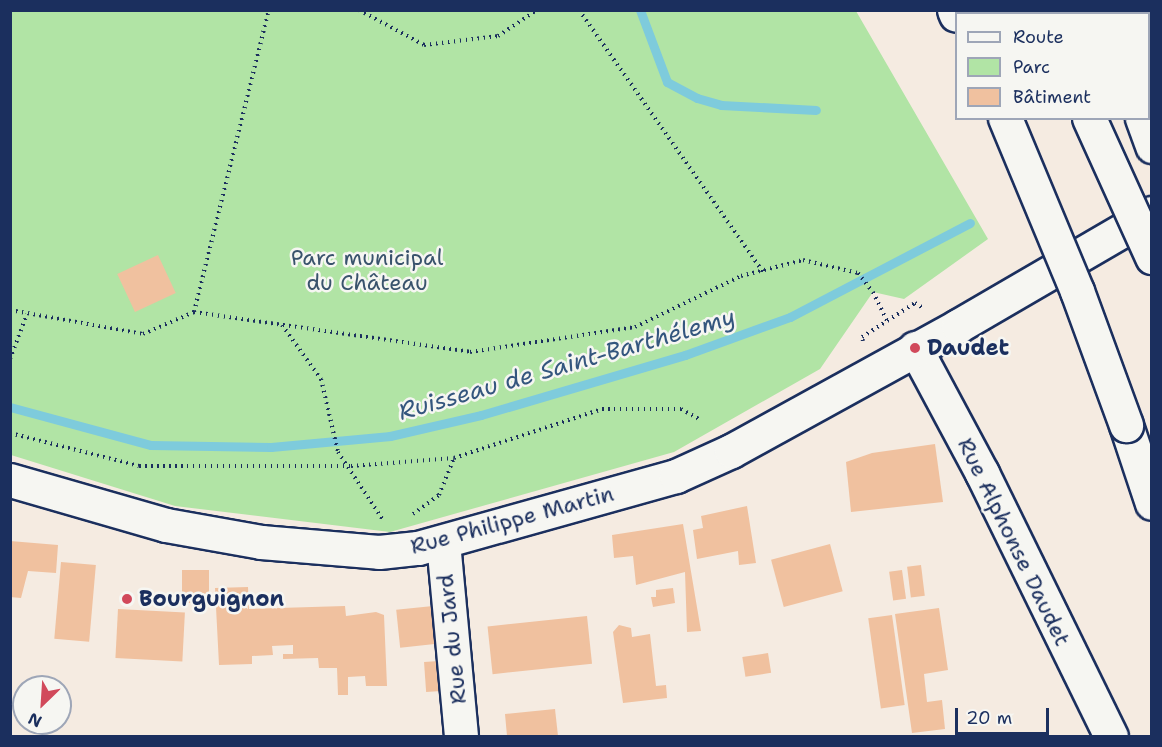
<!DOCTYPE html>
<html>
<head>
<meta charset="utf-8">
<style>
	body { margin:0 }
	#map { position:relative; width:1162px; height:747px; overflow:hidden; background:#f5ebe1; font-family:"Shantell Sans",sans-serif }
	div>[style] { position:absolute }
	.green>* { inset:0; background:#b1e4a5 }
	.stream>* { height:9px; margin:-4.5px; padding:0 4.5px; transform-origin:4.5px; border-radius:4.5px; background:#7ecbdc }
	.building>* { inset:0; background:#f0c19f; transform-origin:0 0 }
	.path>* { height:4px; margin-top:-2px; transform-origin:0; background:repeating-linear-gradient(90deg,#1b2f5e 0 1.5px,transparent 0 6px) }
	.roads { filter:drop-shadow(2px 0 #1b2f5e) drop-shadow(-2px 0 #1b2f5e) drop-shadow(0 2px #1b2f5e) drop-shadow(0 -2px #1b2f5e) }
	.street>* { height:33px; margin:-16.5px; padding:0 16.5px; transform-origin:16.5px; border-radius:16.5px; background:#f6f6f2 }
	.secondary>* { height:33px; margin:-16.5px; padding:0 16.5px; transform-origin:16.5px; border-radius:16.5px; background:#f6f6f2 }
	.highway>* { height:33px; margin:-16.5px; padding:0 16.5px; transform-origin:16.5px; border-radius:16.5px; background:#f6f6f2 }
	.bridges { filter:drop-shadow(2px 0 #1b2f5e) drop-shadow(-2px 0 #1b2f5e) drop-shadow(0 2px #1b2f5e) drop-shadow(0 -2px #1b2f5e) }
	.highway-bridge>* { height:33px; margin:-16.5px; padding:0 16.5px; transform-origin:16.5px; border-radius:16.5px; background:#f6f6f2 }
	.dots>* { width:16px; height:16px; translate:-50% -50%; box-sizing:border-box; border:3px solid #f6f6f2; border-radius:50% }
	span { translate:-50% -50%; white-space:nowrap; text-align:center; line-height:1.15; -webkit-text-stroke:5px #f6f6f2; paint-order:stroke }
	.park-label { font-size:22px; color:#39536c }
	.poi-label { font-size:22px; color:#1b2f5e; font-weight:700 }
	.left { translate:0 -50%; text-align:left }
	.street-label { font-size:22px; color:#1b2f5e }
	.water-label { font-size:24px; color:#34567e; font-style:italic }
	.frame { position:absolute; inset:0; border:12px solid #1b2f5e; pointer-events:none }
	.legend { position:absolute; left:955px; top:12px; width:195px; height:108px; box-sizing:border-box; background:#f6f6f2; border:2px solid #9ea6b7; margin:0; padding:8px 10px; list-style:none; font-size:18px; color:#1b2f5e }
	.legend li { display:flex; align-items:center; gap:12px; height:30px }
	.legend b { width:30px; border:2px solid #9ea6b7 }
	.north { position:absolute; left:12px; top:675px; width:60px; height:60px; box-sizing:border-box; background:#f6f6f2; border:2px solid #9ea6b7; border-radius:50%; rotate:205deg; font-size:16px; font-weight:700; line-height:24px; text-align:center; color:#1b2f5e }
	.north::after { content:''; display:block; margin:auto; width:21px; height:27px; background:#d1495b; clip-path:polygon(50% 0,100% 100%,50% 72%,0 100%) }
	.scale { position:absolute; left:955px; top:708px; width:94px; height:27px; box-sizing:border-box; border:3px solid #1b2f5e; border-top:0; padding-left:8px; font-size:18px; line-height:21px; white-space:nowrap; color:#1b2f5e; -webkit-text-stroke:4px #f6f6f2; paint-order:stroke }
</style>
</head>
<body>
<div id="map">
	<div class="green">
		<i style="clip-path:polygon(10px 11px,856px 11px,988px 239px,904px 299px,873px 292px,820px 369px,674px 452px,390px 532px,175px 506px,11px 455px)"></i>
	</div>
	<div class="stream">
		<i style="left:640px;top:10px;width:77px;rotate:69.4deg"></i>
		<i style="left:667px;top:82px;width:34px;rotate:28deg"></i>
		<i style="left:697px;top:98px;width:25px;rotate:16deg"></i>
		<i style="left:721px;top:105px;width:95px;rotate:3deg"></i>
		<i style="left:10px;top:407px;width:146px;rotate:15.1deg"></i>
		<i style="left:151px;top:445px;width:120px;rotate:1deg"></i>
		<i style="left:271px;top:447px;width:120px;rotate:-5.3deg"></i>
		<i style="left:390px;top:436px;width:93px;rotate:-13deg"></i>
		<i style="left:481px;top:415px;width:213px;rotate:-16.4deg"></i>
		<i style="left:685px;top:355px;width:112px;rotate:-19.9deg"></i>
		<i style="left:790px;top:317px;width:203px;rotate:-27.6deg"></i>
	</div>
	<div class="building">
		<i style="left:158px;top:255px;width:42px;height:45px;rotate:65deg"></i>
		<i style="clip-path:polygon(935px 444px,943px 502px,851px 512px,846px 462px,872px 453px)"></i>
		<i style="clip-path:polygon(747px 506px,756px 563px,739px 565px,738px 551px,697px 559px,693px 530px,703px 528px,701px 516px)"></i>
		<i style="clip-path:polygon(683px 524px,701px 631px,687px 632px,685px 572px,636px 585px,633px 556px,614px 558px,612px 535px)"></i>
		<i style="clip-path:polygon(10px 541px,58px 545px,56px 573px,28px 571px,21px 598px,10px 597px)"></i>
		<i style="left:830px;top:544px;width:49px;height:61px;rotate:75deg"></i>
		<i style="left:61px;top:562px;width:35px;height:77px;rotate:5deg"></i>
		<i style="left:921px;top:565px;width:31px;height:14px;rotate:83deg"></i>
		<i style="left:182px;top:570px;width:27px;height:33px"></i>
		<i style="left:902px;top:570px;width:29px;height:13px;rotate:82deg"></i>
		<i style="clip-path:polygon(248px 587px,249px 609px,345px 606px,346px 616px,376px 612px,384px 615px,387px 686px,366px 686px,365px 676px,348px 677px,348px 695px,338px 695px,337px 668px,319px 668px,318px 658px,283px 659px,283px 654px,293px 654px,293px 645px,272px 646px,273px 655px,252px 656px,252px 664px,219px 665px,215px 588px)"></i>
		<i style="clip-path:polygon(673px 588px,675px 603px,653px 607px,651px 597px,656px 597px,656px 590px)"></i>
		<i style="left:433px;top:606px;width:38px;height:37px;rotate:84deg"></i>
		<i style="clip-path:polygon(939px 608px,948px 670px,924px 674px,927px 702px,942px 700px,945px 729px,912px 733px,895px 614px)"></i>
		<i style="left:118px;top:609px;width:67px;height:49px;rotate:3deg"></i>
		<i style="left:892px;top:615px;width:91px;height:24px;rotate:82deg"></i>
		<i style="left:587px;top:616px;width:48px;height:100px;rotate:84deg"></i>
		<i style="clip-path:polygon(619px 625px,631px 628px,632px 637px,650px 634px,656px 686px,666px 685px,667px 698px,623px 703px,613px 632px)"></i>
		<i style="left:768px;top:653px;width:20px;height:26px;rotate:81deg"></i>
		<i style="left:439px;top:661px;width:30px;height:15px;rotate:86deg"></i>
		<i style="clip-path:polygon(555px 709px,558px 736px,507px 736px,505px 714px)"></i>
	</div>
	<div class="path">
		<i style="left:359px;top:10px;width:74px;rotate:28.3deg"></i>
		<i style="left:424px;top:45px;width:75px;rotate:-6.9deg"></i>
		<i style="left:498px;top:36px;width:47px;rotate:-33.7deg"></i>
		<i style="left:579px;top:10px;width:320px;rotate:54.9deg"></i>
		<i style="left:10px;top:310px;width:135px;rotate:10.2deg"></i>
		<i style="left:143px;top:334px;width:56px;rotate:-23.3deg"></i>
		<i style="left:194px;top:312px;width:279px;rotate:8.2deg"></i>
		<i style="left:470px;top:352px;width:167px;rotate:-8.6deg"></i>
		<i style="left:635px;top:327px;width:118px;rotate:-25.7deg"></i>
		<i style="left:741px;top:276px;width:64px;rotate:-14.5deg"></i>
		<i style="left:803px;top:260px;width:57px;rotate:13.3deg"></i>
		<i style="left:858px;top:273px;width:24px;rotate:52deg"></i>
		<i style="left:873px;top:292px;width:32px;rotate:64deg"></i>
		<i style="left:194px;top:312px;width:311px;rotate:-76.1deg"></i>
		<i style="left:282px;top:325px;width:67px;rotate:54.2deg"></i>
		<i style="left:321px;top:379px;width:75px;rotate:76.9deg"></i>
		<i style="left:338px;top:452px;width:82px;rotate:56.5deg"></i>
		<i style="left:863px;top:341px;width:4px;rotate:-104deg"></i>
		<i style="left:862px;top:337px;width:63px;rotate:-32.7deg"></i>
		<i style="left:915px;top:303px;width:9px;rotate:32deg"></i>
		<i style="left:10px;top:359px;width:48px;rotate:-69.3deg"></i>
		<i style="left:10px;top:433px;width:133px;rotate:14.3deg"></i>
		<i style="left:139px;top:466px;width:212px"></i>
		<i style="left:351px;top:466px;width:103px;rotate:-4.4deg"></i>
		<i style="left:454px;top:458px;width:156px;rotate:-18.3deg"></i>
		<i style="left:602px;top:409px;width:79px"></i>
		<i style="left:681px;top:409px;width:21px;rotate:29deg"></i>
		<i style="left:413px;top:514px;width:32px;rotate:-36deg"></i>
		<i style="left:439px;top:495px;width:40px;rotate:-68deg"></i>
	</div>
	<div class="roads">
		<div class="street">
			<i style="left:915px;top:348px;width:142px;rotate:61.8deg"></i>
			<i style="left:982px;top:473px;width:293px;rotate:63.9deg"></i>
			<i style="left:443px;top:542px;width:195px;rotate:84.7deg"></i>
		</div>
		<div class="secondary">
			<i style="left:10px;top:480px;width:162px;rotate:16.1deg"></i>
			<i style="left:166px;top:525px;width:97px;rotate:10.1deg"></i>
			<i style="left:261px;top:542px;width:118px;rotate:4.8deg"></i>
			<i style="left:379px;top:552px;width:39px;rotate:-6deg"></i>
			<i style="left:418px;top:548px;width:268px;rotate:-15.6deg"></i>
			<i style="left:676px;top:476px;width:60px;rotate:-24.4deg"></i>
			<i style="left:731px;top:451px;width:259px;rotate:-28.8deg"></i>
			<i style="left:958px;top:326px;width:225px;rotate:-30.2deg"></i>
		</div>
		<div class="highway">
			<i style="left:954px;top:10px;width:5px;rotate:68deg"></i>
			<i style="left:1034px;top:10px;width:4px;rotate:63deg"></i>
			<i style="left:1103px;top:10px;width:4px;rotate:76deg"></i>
			<i style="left:1142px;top:118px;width:30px;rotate:70deg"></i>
			<i style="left:1126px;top:425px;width:82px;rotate:71.6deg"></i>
		</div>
	</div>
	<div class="bridges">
		<div class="highway-bridge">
			<i style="left:1005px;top:118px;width:187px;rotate:67.4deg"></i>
			<i style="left:1077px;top:291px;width:143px;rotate:69.9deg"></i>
			<i style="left:1089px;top:118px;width:153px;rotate:65.6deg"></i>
		</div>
	</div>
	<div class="dots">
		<i style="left:915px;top:348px;background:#d1495b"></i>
		<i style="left:127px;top:599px;background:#d1495b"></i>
	</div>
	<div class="park-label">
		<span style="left:367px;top:270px">Parc municipal<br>du Château</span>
	</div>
	<div class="poi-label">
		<span class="left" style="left:927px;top:348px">Daudet</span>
		<span class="left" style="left:139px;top:599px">Bourguignon</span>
	</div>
	<div class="street-label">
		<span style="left:512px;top:520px;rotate:-15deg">Rue Philippe Martin</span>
		<span style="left:1014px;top:542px;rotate:64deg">Rue Alphonse Daudet</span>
		<span style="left:452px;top:639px;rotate:-96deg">Rue du Jard</span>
	</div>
	<div class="water-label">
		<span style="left:567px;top:365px;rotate:-16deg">Ruisseau de Saint-Barthélemy</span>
	</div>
	<div class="frame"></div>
	<ul class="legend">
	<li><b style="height:8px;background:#f6f6f2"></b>Route</li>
	<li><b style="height:16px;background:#b1e4a5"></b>Parc</li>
	<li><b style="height:16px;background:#f0c19f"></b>Bâtiment</li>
	</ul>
	<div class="north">N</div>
	<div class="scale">20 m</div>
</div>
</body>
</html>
